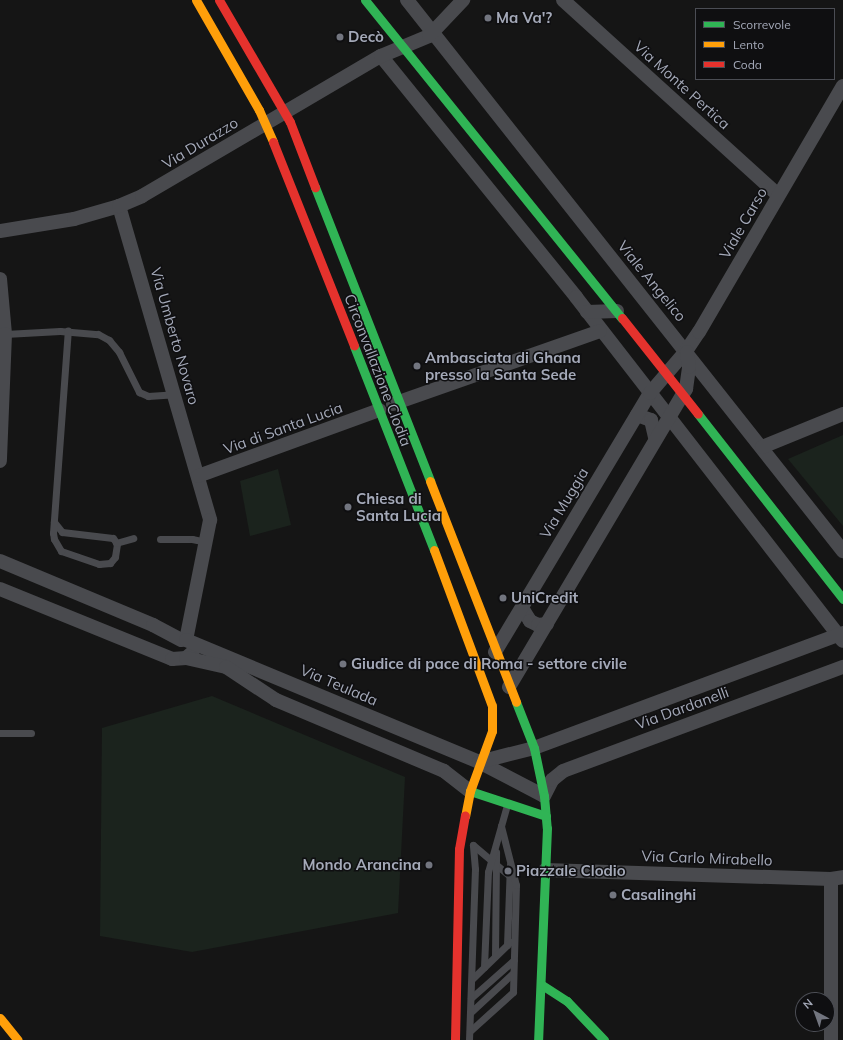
<!DOCTYPE html>
<html>
<head>
<meta charset="utf-8">
<style>
	body { margin:0 }
	#map { position:relative; width:843px; height:1040px; overflow:hidden; background:#151515; font-family:Mulish,sans-serif }
	div>[style] { position:absolute }
	.green>* { inset:0; background:#1b231d }
	.lane>* { height:7px; margin:-3.5px; padding:0 3.5px; transform-origin:3.5px; border-radius:3.5px; background:#494a4e }
	.street>* { height:14px; margin:-7px; padding:0 7px; transform-origin:7px; border-radius:7px; background:#494a4e }
	.fast>* { height:9px; margin:-4.5px; padding:0 4.5px; transform-origin:4.5px; border-radius:4.5px; background:#30b455 }
	.slow>* { height:9px; margin:-4.5px; padding:0 4.5px; transform-origin:4.5px; border-radius:4.5px; background:#ff9f0a }
	.jam>* { height:9px; margin:-4.5px; padding:0 4.5px; transform-origin:4.5px; border-radius:4.5px; background:#e5322d }
	.dots>* { width:11px; height:11px; translate:-50% -50%; box-sizing:border-box; border:2px solid #0f0f11; border-radius:50% }
	span { translate:-50% -50%; white-space:nowrap; text-align:center; line-height:1.15; -webkit-text-stroke:3px #0f0f11; paint-order:stroke }
	.poi-label { font-size:15px; color:#a4a9b8; font-weight:700 }
	.left { translate:0 -50%; text-align:left }
	.right { translate:-100% -50%; text-align:right }
	.street-label { font-size:15px; color:#a4a9b8 }
	.legend { position:absolute; left:695px; top:8px; width:140px; height:72px; box-sizing:border-box; background:#0f0f11; border:1px solid #4b4d54; margin:0; padding:5px 7px; list-style:none; font-size:12px; color:#a4a9b8 }
	.legend li { display:flex; align-items:center; gap:8px; height:20px }
	.legend b { width:20px; border:1px solid #4b4d54 }
	.north { position:absolute; left:795px; top:992px; width:40px; height:40px; box-sizing:border-box; background:#0f0f11; border:1px solid #4b4d54; border-radius:50%; rotate:319deg; font-size:11px; font-weight:700; line-height:16px; text-align:center; color:#a4a9b8 }
	.north::after { content:''; display:block; margin:auto; width:14px; height:18px; background:#72757f; clip-path:polygon(50% 0,100% 100%,50% 72%,0 100%) }
</style>
</head>
<body>
<div id="map">
	<div class="green">
		<i style="clip-path:polygon(843px 435px,843px 526px,788px 459px)"></i>
		<i style="clip-path:polygon(278px 469px,291px 525px,250px 536px,240px 481px)"></i>
		<i style="clip-path:polygon(212px 696px,405px 777px,398px 913px,192px 952px,100px 936px,102px 728px)"></i>
	</div>
	<div class="lane">
		<i style="left:5px;top:334px;width:55px;rotate:-3.1deg"></i>
		<i style="left:60px;top:331px;width:38px;rotate:5deg"></i>
		<i style="left:98px;top:334px;width:13px;rotate:29deg"></i>
		<i style="left:109px;top:340px;width:16px;rotate:50deg"></i>
		<i style="left:119px;top:352px;width:45px;rotate:63.4deg"></i>
		<i style="left:139px;top:392px;width:10px;rotate:24deg"></i>
		<i style="left:148px;top:396px;width:26px;rotate:-4deg"></i>
		<i style="left:54px;top:522px;width:13px;rotate:51deg"></i>
		<i style="left:62px;top:532px;width:51px;rotate:6.7deg"></i>
		<i style="left:113px;top:538px;width:7px;rotate:56deg"></i>
		<i style="left:117px;top:544px;width:13px;rotate:99deg"></i>
		<i style="left:115px;top:557px;width:8px;rotate:130deg"></i>
		<i style="left:110px;top:563px;width:11px;rotate:175deg"></i>
		<i style="left:99px;top:564px;width:40px;rotate:-161.1deg"></i>
		<i style="left:61px;top:551px;width:14px;rotate:-120deg"></i>
		<i style="left:54px;top:539px;width:6px;rotate:-99deg"></i>
		<i style="left:53px;top:533px;width:203px;rotate:-85.8deg"></i>
		<i style="left:160px;top:539px;width:32px"></i>
		<i style="left:192px;top:539px;width:14px;rotate:12deg"></i>
		<i style="left:116px;top:543px;width:18px;rotate:-16deg"></i>
		<i style="left:0;top:733px;width:31px"></i>
		<i style="left:473px;top:845px;width:50px;rotate:40.1deg"></i>
		<i style="left:507px;top:945px;width:80px;rotate:-87.9deg"></i>
		<i style="left:495px;top:956px;width:104px;rotate:-89.4deg"></i>
		<i style="left:484px;top:967px;width:95px;rotate:-87.6deg"></i>
		<i style="left:488px;top:872px;width:70px;rotate:-74.2deg"></i>
		<i style="left:472px;top:979px;width:53px;rotate:-44.2deg"></i>
		<i style="left:471px;top:998px;width:57px;rotate:-41.5deg"></i>
		<i style="left:471px;top:1012px;width:57px;rotate:-42.9deg"></i>
		<i style="left:470px;top:1031px;width:58px;rotate:-42.2deg"></i>
		<i style="left:513px;top:992px;width:107px;rotate:-88.4deg"></i>
		<i style="left:516px;top:885px;width:61px;rotate:-104.3deg"></i>
		<i style="left:469px;top:1040px;width:171px;rotate:-88deg"></i>
		<i style="left:475px;top:869px;width:24px;rotate:-95deg"></i>
	</div>
	<div class="street">
		<i style="left:407px;top:0;width:703px;rotate:51.65deg"></i>
		<i style="left:563px;top:0;width:290px;rotate:42.2deg"></i>
		<i style="left:381px;top:56px;width:310px;rotate:51deg"></i>
		<i style="left:576px;top:297px;width:435px;rotate:52.2deg"></i>
		<i style="left:119px;top:206px;width:327px;rotate:73.8deg"></i>
		<i style="left:210px;top:520px;width:122px;rotate:101.3deg"></i>
		<i style="left:0;top:231px;width:75px;rotate:-9.2deg"></i>
		<i style="left:74px;top:219px;width:47px;rotate:-16.1deg"></i>
		<i style="left:119px;top:206px;width:25px;rotate:-23deg"></i>
		<i style="left:142px;top:196px;width:277px;rotate:-30.4deg"></i>
		<i style="left:381px;top:56px;width:52px;rotate:-22.6deg"></i>
		<i style="left:429px;top:36px;width:50px;rotate:-46.6deg"></i>
		<i style="left:0;top:279px;width:55px;rotate:84.8deg"></i>
		<i style="left:5px;top:334px;width:127px;rotate:92.3deg"></i>
		<i style="left:587px;top:312px;width:30px;rotate:-2deg"></i>
		<i style="left:393px;top:404px;width:219px;rotate:-19.4deg"></i>
		<i style="left:637px;top:415px;width:15px;rotate:20deg"></i>
		<i style="left:651px;top:420px;width:18px;rotate:77deg"></i>
		<i style="left:762px;top:447px;width:87px;rotate:-22.2deg"></i>
		<i style="left:198px;top:476px;width:193px;rotate:-20deg"></i>
		<i style="left:0;top:561px;width:166px;rotate:22.7deg"></i>
		<i style="left:153px;top:625px;width:32px;rotate:28deg"></i>
		<i style="left:0;top:589px;width:186px;rotate:22.1deg"></i>
		<i style="left:172px;top:659px;width:14px;rotate:-4deg"></i>
		<i style="left:186px;top:658px;width:9px;rotate:-41deg"></i>
		<i style="left:522px;top:608px;width:15px;rotate:58deg"></i>
		<i style="left:530px;top:621px;width:9px;rotate:27deg"></i>
		<i style="left:538px;top:625px;width:9px;rotate:-6deg"></i>
		<i style="left:186px;top:640px;width:317px;rotate:22.6deg"></i>
		<i style="left:479px;top:762px;width:73px;rotate:27.6deg"></i>
		<i style="left:544px;top:796px;width:18px;rotate:-63deg"></i>
		<i style="left:552px;top:780px;width:14px;rotate:-39deg"></i>
		<i style="left:563px;top:771px;width:299px;rotate:-20.4deg"></i>
		<i style="left:495px;top:652px;width:302px;rotate:-59.1deg"></i>
		<i style="left:650px;top:393px;width:55px;rotate:-49.4deg"></i>
		<i style="left:686px;top:351px;width:23px;rotate:-56deg"></i>
		<i style="left:699px;top:332px;width:285px;rotate:-59.7deg"></i>
		<i style="left:186px;top:658px;width:41px;rotate:12.7deg"></i>
		<i style="left:226px;top:667px;width:60px;rotate:33.4deg"></i>
		<i style="left:276px;top:700px;width:182px;rotate:22.9deg"></i>
		<i style="left:444px;top:771px;width:33px;rotate:38deg"></i>
		<i style="left:509px;top:687px;width:347px;rotate:-59.3deg"></i>
		<i style="left:686px;top:389px;width:22px;rotate:-82deg"></i>
		<i style="left:689px;top:367px;width:15px;rotate:-98deg"></i>
		<i style="left:479px;top:762px;width:57px;rotate:-14.3deg"></i>
		<i style="left:534px;top:748px;width:330px;rotate:-20.4deg"></i>
		<i style="left:545px;top:870px;width:286px;rotate:1.8deg"></i>
		<i style="left:831px;top:879px;width:12px;rotate:-9deg"></i>
		<i style="left:831px;top:1040px;width:161px;rotate:-90deg"></i>
	</div>
	<div class="fast">
		<i style="left:365px;top:0;width:409px;rotate:51.1deg"></i>
		<i style="left:315px;top:187px;width:316px;rotate:68.6deg"></i>
		<i style="left:354px;top:346px;width:219px;rotate:68.6deg"></i>
		<i style="left:698px;top:414px;width:235px;rotate:51.9deg"></i>
		<i style="left:516px;top:702px;width:49px;rotate:68.6deg"></i>
		<i style="left:534px;top:748px;width:49px;rotate:78.2deg"></i>
		<i style="left:544px;top:796px;width:32px;rotate:85deg"></i>
		<i style="left:547px;top:828px;width:212px;rotate:92.4deg"></i>
		<i style="left:470px;top:791px;width:80px;rotate:18.2deg"></i>
		<i style="left:542px;top:985px;width:30px;rotate:33deg"></i>
		<i style="left:567px;top:1001px;width:54px;rotate:46.5deg"></i>
	</div>
	<div class="slow">
		<i style="left:196px;top:0;width:127px;rotate:60.2deg"></i>
		<i style="left:259px;top:110px;width:35px;rotate:66deg"></i>
		<i style="left:430px;top:481px;width:237px;rotate:68.7deg"></i>
		<i style="left:434px;top:550px;width:166px;rotate:69.6deg"></i>
		<i style="left:492px;top:706px;width:25px;rotate:90deg"></i>
		<i style="left:492px;top:731px;width:64px;rotate:110.1deg"></i>
		<i style="left:470px;top:791px;width:25px;rotate:101deg"></i>
		<i style="left:0;top:1018px;width:28px;rotate:51deg"></i>
	</div>
	<div class="jam">
		<i style="left:219px;top:0;width:141px;rotate:59.8deg"></i>
		<i style="left:290px;top:122px;width:70px;rotate:69deg"></i>
		<i style="left:273px;top:142px;width:219px;rotate:68.3deg"></i>
		<i style="left:622px;top:318px;width:122px;rotate:51.6deg"></i>
		<i style="left:455px;top:1040px;width:191px;rotate:-88.8deg"></i>
		<i style="left:459px;top:849px;width:34px;rotate:-80deg"></i>
	</div>
	<div class="dots">
		<i style="left:488px;top:18px;background:#72757f"></i>
		<i style="left:340px;top:37px;background:#72757f"></i>
		<i style="left:417px;top:366px;background:#72757f"></i>
		<i style="left:348px;top:507px;background:#72757f"></i>
		<i style="left:503px;top:598px;background:#72757f"></i>
		<i style="left:343px;top:664px;background:#72757f"></i>
		<i style="left:429px;top:865px;background:#72757f"></i>
		<i style="left:508px;top:871px;background:#72757f"></i>
		<i style="left:613px;top:895px;background:#72757f"></i>
	</div>
	<div class="poi-label">
		<span class="left" style="left:496px;top:18px">Ma Va'?</span>
		<span class="left" style="left:348px;top:37px">Decò</span>
		<span class="left" style="left:425px;top:366px">Ambasciata di Ghana<br>presso la Santa Sede</span>
		<span class="left" style="left:356px;top:507px">Chiesa di<br>Santa Lucia</span>
		<span class="left" style="left:511px;top:598px">UniCredit</span>
		<span class="left" style="left:351px;top:664px">Giudice di pace di Roma - settore civile</span>
		<span class="right" style="left:421px;top:865px">Mondo Arancina</span>
		<span class="left" style="left:516px;top:871px">Piazzale Clodio</span>
		<span class="left" style="left:621px;top:895px">Casalinghi</span>
	</div>
	<div class="street-label">
		<span style="left:682px;top:85px;rotate:42deg">Via Monte Pertica</span>
		<span style="left:200px;top:143px;rotate:-31deg">Via Durazzo</span>
		<span style="left:743px;top:223px;rotate:-60deg">Viale Carso</span>
		<span style="left:652px;top:281px;rotate:51deg">Viale Angelico</span>
		<span style="left:175px;top:336px;rotate:74deg">Via Umberto Novaro</span>
		<span style="left:378px;top:370px;rotate:69deg">Circonvallazione Clodia</span>
		<span style="left:283px;top:428px;rotate:-20deg">Via di Santa Lucia</span>
		<span style="left:564px;top:503px;rotate:-59deg">Via Muggia</span>
		<span style="left:339px;top:685px;rotate:23deg">Via Teulada</span>
		<span style="left:682px;top:708px;rotate:-20deg">Via Dardanelli</span>
		<span style="left:707px;top:858px;rotate:2deg">Via Carlo Mirabello</span>
	</div>
	<ul class="legend">
	<li><b style="height:5px;background:#30b455"></b>Scorrevole</li>
	<li><b style="height:5px;background:#ff9f0a"></b>Lento</li>
	<li><b style="height:5px;background:#e5322d"></b>Coda</li>
	</ul>
	<div class="north">N</div>
</div>
</body>
</html>
